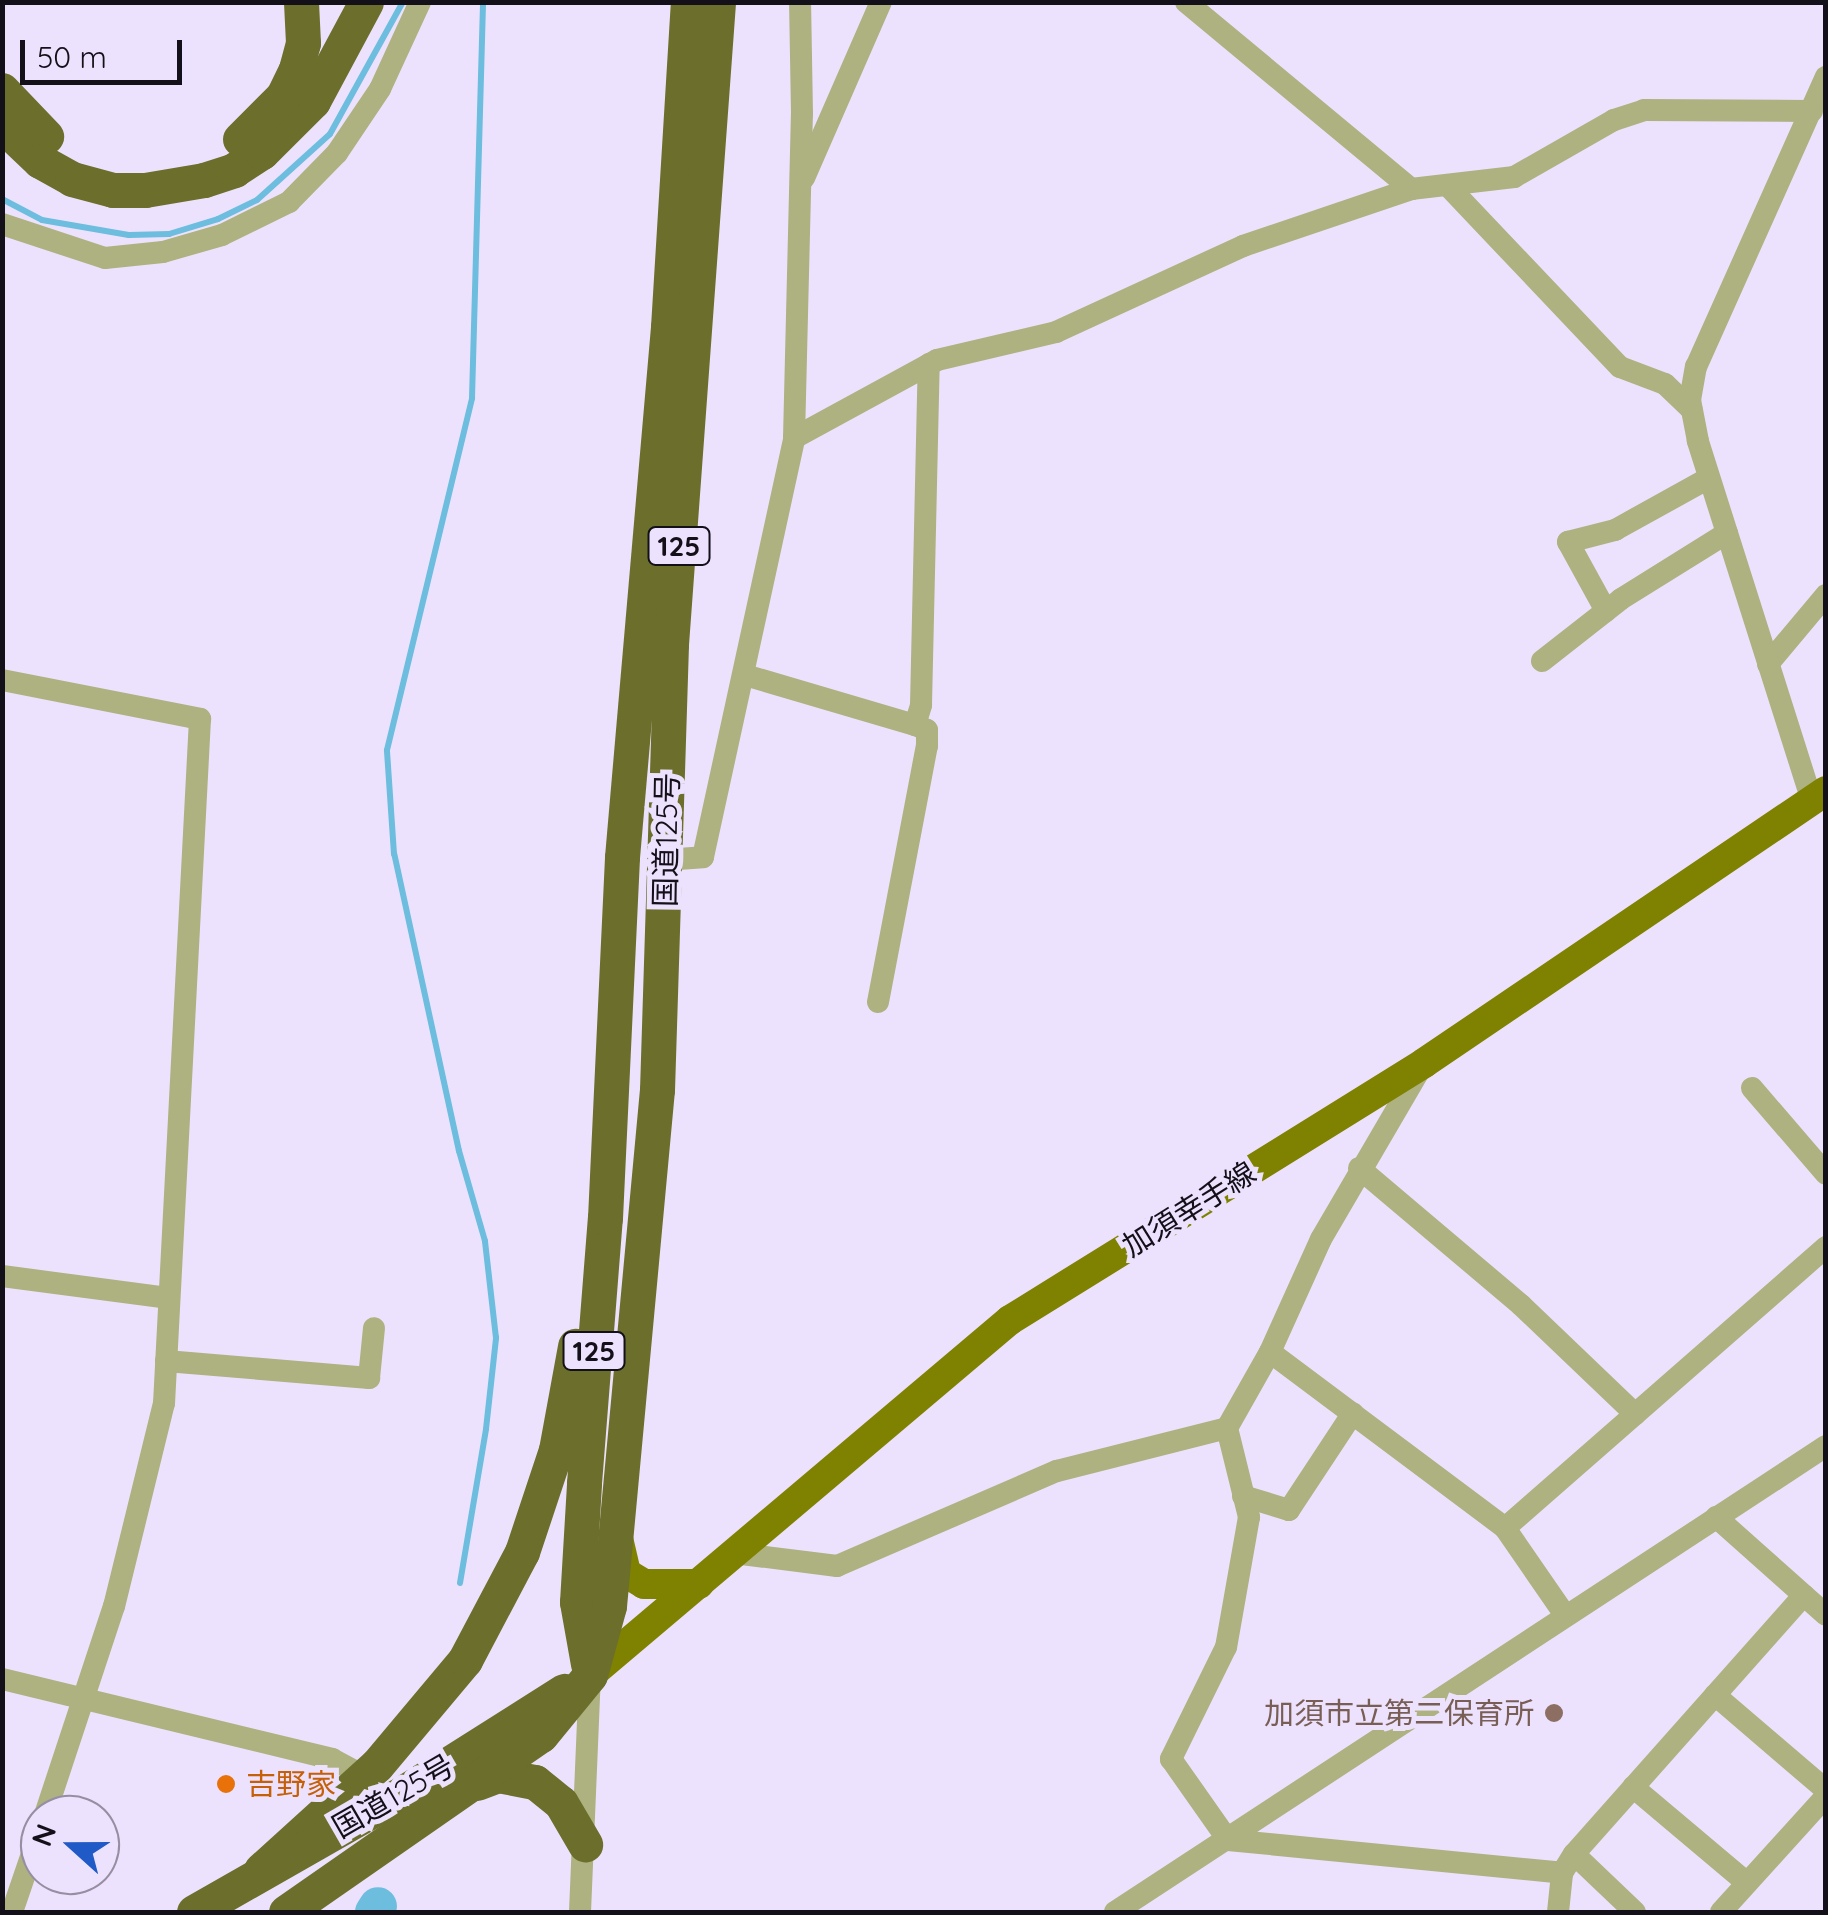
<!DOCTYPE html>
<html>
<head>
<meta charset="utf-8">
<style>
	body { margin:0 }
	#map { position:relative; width:1828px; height:1915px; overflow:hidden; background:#ede2fd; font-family:Quicksand,"Noto Sans JP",sans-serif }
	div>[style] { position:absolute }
	.stream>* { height:6px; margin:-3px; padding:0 3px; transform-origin:3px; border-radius:3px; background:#6dbdde }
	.river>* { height:38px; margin:-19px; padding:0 19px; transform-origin:19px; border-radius:19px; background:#6dbdde }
	.minor>* { height:22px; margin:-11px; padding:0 11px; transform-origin:11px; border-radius:11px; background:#aeb280 }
	.major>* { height:30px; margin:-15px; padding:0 15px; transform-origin:15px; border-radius:15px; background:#7f8201 }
	.highway>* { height:35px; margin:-17.5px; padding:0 17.5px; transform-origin:17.5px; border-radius:17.5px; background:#6c6f2b }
	.dots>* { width:28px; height:28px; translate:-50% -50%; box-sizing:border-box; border:5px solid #ede2fd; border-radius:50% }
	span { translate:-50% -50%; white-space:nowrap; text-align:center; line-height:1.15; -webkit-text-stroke:10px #ede2fd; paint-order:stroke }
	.shield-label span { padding:2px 8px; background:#ede2fd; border:2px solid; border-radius:8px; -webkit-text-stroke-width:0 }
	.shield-label { font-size:28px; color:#141019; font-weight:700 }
	.street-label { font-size:30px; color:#141019 }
	.education-label { font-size:30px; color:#785e54 }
	.right { translate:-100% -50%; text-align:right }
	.food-label { font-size:30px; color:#c56008 }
	.left { translate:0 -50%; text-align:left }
	.frame { position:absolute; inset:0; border:5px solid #141019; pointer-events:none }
	.north { position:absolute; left:20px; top:1795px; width:100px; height:100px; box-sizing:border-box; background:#ede2fd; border:2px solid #968ea2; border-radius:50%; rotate:291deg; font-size:28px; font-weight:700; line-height:40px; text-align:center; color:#141019 }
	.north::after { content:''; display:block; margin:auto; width:35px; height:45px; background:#1f5ac6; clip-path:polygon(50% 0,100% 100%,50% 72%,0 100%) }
	.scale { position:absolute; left:20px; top:40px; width:162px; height:45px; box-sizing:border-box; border:5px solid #141019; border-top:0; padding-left:12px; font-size:30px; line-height:35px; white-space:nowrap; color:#141019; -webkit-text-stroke:8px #ede2fd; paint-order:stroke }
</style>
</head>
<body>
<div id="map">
	<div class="stream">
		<i style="left:2px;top:199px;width:45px;rotate:27.7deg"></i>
		<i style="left:42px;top:220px;width:88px;rotate:9.8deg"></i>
		<i style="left:129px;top:235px;width:40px;rotate:-1.4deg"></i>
		<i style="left:169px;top:234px;width:51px;rotate:-17deg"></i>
		<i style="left:218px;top:219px;width:43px;rotate:-26deg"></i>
		<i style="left:257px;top:200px;width:98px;rotate:-42.1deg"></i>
		<i style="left:330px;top:134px;width:151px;rotate:-61.1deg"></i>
		<i style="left:460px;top:1583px;width:156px;rotate:-80.4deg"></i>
		<i style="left:486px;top:1429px;width:92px;rotate:-83.7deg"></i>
		<i style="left:496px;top:1338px;width:98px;rotate:-96.5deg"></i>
		<i style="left:485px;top:1241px;width:94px;rotate:-106.1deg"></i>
		<i style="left:459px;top:1151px;width:304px;rotate:-102.3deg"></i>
		<i style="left:394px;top:854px;width:104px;rotate:-93.9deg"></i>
		<i style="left:387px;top:750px;width:362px;rotate:-76.4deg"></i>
		<i style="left:472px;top:398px;width:396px;rotate:-88.4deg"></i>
	</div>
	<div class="river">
		<i style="left:374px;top:1912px;width:7px;rotate:-56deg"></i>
	</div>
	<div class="minor">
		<i style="left:1186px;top:2px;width:293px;rotate:39.7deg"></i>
		<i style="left:804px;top:178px;width:192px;rotate:-66.4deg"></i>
		<i style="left:1449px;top:187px;width:248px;rotate:46.5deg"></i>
		<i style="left:1620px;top:367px;width:48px;rotate:20.7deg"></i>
		<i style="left:1665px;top:384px;width:37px;rotate:44deg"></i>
		<i style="left:2px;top:224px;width:108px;rotate:18.3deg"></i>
		<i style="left:105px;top:258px;width:58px;rotate:-5.9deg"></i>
		<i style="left:163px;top:252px;width:61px;rotate:-16.1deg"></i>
		<i style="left:222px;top:235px;width:75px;rotate:-26.2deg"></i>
		<i style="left:289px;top:202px;width:69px;rotate:-45.6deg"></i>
		<i style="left:337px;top:153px;width:77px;rotate:-56.1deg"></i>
		<i style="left:380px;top:89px;width:96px;rotate:-65.3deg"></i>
		<i style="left:794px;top:438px;width:163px;rotate:-28.6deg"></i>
		<i style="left:937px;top:360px;width:122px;rotate:-13.2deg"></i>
		<i style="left:1056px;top:332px;width:206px;rotate:-24.7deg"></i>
		<i style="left:1243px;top:246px;width:177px;rotate:-18.7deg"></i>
		<i style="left:1411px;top:189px;width:104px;rotate:-6.6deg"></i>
		<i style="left:1514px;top:177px;width:115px;rotate:-29.7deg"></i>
		<i style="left:1614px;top:120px;width:32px;rotate:-18deg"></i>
		<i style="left:1644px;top:110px;width:168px;rotate:0.3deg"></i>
		<i style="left:1606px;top:611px;width:79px;rotate:-118.8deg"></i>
		<i style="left:1568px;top:542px;width:49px;rotate:-14.3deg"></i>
		<i style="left:1615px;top:530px;width:107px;rotate:-29deg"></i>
		<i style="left:1542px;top:661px;width:100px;rotate:-38.1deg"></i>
		<i style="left:1621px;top:599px;width:125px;rotate:-31.9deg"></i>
		<i style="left:1768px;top:664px;width:90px;rotate:-50deg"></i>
		<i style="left:745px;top:675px;width:177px;rotate:16.4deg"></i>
		<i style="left:915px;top:725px;width:21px;rotate:-73deg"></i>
		<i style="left:921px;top:705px;width:341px;rotate:-88.7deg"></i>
		<i style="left:2px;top:680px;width:202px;rotate:11.1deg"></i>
		<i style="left:200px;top:719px;width:685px;rotate:93.01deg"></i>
		<i style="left:164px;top:1403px;width:209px;rotate:103.8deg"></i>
		<i style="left:114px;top:1606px;width:220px;rotate:108.3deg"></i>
		<i style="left:1812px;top:801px;width:378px;rotate:-107.6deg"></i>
		<i style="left:1698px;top:441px;width:42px;rotate:-101deg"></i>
		<i style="left:1690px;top:400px;width:34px;rotate:-80deg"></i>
		<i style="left:1696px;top:367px;width:318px;rotate:-65.9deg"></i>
		<i style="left:664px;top:860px;width:39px;rotate:-4deg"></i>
		<i style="left:703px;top:857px;width:429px;rotate:-77.7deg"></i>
		<i style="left:794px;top:438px;width:324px;rotate:-88.6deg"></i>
		<i style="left:802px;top:114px;width:112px;rotate:-91deg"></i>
		<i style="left:878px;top:1002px;width:261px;rotate:-79.2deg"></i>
		<i style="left:927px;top:746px;width:16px;rotate:-90deg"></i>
		<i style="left:927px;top:730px;width:13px;rotate:-157deg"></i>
		<i style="left:1752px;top:1088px;width:113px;rotate:49.3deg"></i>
		<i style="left:1359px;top:1168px;width:212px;rotate:40.2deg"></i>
		<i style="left:1521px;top:1305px;width:158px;rotate:43.7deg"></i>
		<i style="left:2px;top:1276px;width:167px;rotate:7.5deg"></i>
		<i style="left:1270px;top:1352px;width:294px;rotate:36.8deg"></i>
		<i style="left:1505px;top:1528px;width:106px;rotate:55.4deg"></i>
		<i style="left:166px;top:1361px;width:204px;rotate:4.8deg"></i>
		<i style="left:369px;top:1378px;width:50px;rotate:-84.3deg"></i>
		<i style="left:1227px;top:1428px;width:92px;rotate:76.1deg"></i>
		<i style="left:1249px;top:1517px;width:132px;rotate:100deg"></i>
		<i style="left:1226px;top:1647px;width:125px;rotate:116.2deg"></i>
		<i style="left:1171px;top:1759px;width:99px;rotate:54.9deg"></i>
		<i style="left:1228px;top:1840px;width:336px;rotate:5.6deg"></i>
		<i style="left:1243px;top:1496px;width:48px;rotate:16.9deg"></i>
		<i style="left:1289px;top:1510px;width:116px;rotate:-56.6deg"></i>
		<i style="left:1716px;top:1517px;width:147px;rotate:41.7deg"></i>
		<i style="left:1505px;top:1528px;width:427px;rotate:-41.2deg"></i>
		<i style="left:734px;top:1553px;width:104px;rotate:7.2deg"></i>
		<i style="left:837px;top:1566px;width:240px;rotate:-23.4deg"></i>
		<i style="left:1057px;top:1471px;width:175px;rotate:-14.2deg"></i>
		<i style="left:1227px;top:1428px;width:87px;rotate:-60.5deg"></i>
		<i style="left:1270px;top:1352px;width:124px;rotate:-65.7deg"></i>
		<i style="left:1321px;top:1239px;width:200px;rotate:-59.7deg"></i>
		<i style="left:2px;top:1679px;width:340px;rotate:13.6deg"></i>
		<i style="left:332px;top:1759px;width:36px;rotate:28deg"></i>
		<i style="left:1715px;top:1695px;width:146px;rotate:40.6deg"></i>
		<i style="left:1633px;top:1787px;width:149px;rotate:40.1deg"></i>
		<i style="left:1574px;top:1854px;width:84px;rotate:43.6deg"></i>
		<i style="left:12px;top:1912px;width:87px;rotate:-71.1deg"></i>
		<i style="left:580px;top:1912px;width:237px;rotate:-87.6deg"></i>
		<i style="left:1115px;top:1912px;width:850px;rotate:-33.24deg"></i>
		<i style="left:1558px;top:1912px;width:39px;rotate:-84deg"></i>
		<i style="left:1562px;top:1873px;width:22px;rotate:-58deg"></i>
		<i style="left:1574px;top:1854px;width:346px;rotate:-48.4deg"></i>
		<i style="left:1721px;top:1912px;width:156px;rotate:-47.8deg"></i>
	</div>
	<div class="major">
		<i style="left:618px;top:1538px;width:36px;rotate:77deg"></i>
		<i style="left:626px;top:1573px;width:21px;rotate:31deg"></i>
		<i style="left:644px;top:1584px;width:55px"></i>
		<i style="left:590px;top:1675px;width:550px;rotate:-40.21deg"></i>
		<i style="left:1010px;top:1320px;width:487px;rotate:-31.8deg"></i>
		<i style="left:1424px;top:1063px;width:485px;rotate:-34.1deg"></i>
	</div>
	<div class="highway">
		<i style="left:2px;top:90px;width:64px;rotate:46.3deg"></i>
		<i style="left:2px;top:125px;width:52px;rotate:43.5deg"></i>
		<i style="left:40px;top:161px;width:37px;rotate:29deg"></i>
		<i style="left:72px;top:179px;width:42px;rotate:15deg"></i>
		<i style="left:113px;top:190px;width:32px"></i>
		<i style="left:145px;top:190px;width:60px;rotate:-9.6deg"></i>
		<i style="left:204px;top:180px;width:32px;rotate:-18deg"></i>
		<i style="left:234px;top:170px;width:33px;rotate:-33deg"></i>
		<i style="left:262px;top:152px;width:72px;rotate:-45deg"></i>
		<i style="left:313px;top:101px;width:112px;rotate:-61.8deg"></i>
		<i style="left:240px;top:139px;width:61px;rotate:-45deg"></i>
		<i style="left:283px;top:96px;width:30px;rotate:-64deg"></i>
		<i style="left:296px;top:69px;width:27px;rotate:-75deg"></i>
		<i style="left:303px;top:43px;width:41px;rotate:-92.8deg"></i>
		<i style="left:588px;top:1664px;width:63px;rotate:-100.1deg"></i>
		<i style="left:577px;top:1602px;width:119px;rotate:-86.6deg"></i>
		<i style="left:584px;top:1483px;width:266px;rotate:-85.5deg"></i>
		<i style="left:605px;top:1218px;width:361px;rotate:-87.3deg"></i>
		<i style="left:622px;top:857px;width:532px;rotate:-85.04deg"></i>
		<i style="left:668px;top:327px;width:326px;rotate:-86.5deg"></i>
		<i style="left:477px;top:1783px;width:22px;rotate:-21deg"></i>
		<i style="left:498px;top:1775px;width:38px;rotate:11deg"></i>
		<i style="left:535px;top:1782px;width:33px;rotate:39deg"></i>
		<i style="left:561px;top:1803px;width:48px;rotate:59.7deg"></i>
		<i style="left:261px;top:1870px;width:156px;rotate:-42.2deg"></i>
		<i style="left:377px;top:1765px;width:137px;rotate:-50deg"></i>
		<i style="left:465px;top:1660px;width:122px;rotate:-62.2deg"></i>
		<i style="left:522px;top:1552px;width:108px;rotate:-71.6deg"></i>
		<i style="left:556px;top:1450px;width:106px;rotate:-79.6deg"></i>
		<i style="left:194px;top:1912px;width:238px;rotate:-29.7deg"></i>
		<i style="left:401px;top:1794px;width:193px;rotate:-32.3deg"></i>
		<i style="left:286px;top:1912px;width:310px;rotate:-34.8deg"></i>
		<i style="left:541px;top:1735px;width:77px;rotate:-50.8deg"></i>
		<i style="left:590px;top:1675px;width:72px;rotate:-74.6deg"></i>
		<i style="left:609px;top:1606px;width:518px;rotate:-84.69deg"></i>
		<i style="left:657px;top:1090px;width:446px;rotate:-88.2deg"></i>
		<i style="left:671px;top:644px;width:644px;rotate:-85.81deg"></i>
	</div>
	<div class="dots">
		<i style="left:1554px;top:1713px;background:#8d6e63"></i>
		<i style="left:226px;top:1784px;background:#e8710a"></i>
	</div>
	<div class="shield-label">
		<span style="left:679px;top:546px">125</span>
		<span style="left:594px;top:1351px">125</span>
	</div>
	<div class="street-label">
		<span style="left:666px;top:840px;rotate:-89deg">国道125号</span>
		<span style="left:1189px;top:1209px;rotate:-32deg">加須幸手線</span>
		<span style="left:393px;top:1796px;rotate:-30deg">国道125号</span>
	</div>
	<div class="education-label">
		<span class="right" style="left:1534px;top:1713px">加須市立第二保育所</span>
	</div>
	<div class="food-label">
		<span class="left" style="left:246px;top:1784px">吉野家</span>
	</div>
	<div class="frame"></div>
	<div class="north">N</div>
	<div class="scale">50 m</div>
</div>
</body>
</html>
